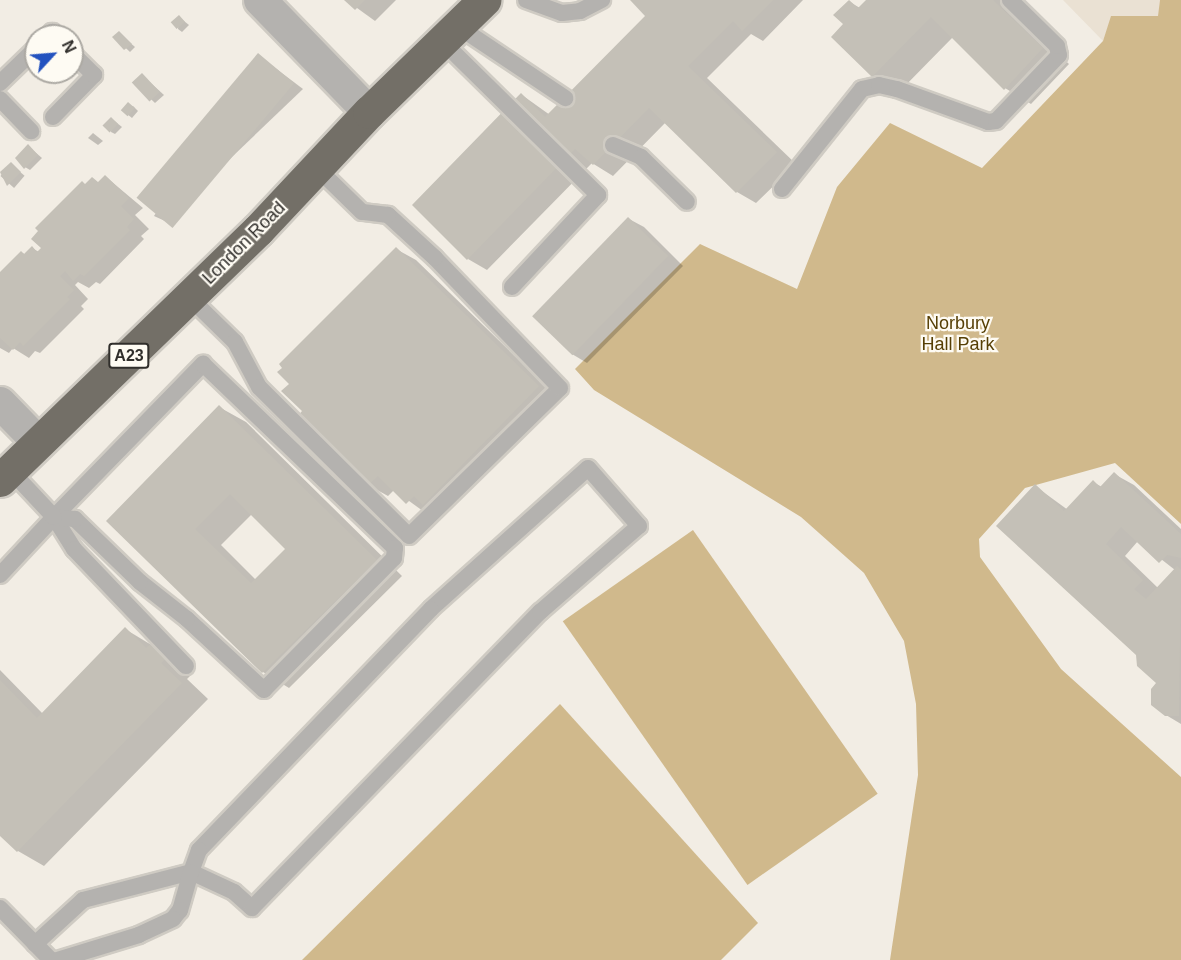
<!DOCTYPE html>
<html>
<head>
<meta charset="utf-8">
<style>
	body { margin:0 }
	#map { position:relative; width:1181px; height:960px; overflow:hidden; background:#f2ede4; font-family:Arial,sans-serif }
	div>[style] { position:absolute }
	.built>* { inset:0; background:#eae1d3 }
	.green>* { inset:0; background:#d0b98c; transform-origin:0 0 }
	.shadow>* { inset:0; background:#0003; transform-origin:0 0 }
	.building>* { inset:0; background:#c4c0b7; transform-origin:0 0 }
	.roads { filter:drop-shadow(2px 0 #cfcbc3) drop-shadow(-2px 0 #cfcbc3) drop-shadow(0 2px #cfcbc3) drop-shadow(0 -2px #cfcbc3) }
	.lane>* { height:16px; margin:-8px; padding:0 8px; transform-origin:8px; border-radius:8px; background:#b4b2af }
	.street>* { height:32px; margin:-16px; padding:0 16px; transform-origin:16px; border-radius:16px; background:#b4b2af }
	.highway>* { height:33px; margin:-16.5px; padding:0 16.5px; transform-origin:16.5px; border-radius:16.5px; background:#736f67 }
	span { translate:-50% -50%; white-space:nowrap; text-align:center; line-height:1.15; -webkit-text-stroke:4.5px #fefbf3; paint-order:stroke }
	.shield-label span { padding:2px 4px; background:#fefbf3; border:2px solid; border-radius:4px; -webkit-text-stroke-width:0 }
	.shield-label { font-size:16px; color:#302e2b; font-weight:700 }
	.street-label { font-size:18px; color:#302e2b }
	.park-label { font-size:18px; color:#563f05 }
	.north { position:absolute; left:24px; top:24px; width:60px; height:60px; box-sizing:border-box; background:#fefbf3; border:2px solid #aca9a3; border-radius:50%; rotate:64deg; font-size:16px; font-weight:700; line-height:24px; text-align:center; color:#302e2b }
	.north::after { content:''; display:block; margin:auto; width:21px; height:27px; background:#2352bf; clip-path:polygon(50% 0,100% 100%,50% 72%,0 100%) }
</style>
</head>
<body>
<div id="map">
	<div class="built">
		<i style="clip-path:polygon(1063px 0,1160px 0,1159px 16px,1112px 16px,1103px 41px)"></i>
	</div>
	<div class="green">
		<i style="clip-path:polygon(1160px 0,1181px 0,1181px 524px,1115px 463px,1025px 488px,979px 539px,980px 557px,1061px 669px,1181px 777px,1181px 960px,890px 960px,918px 775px,916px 704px,904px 641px,864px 573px,801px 517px,594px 390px,575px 369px,700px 244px,797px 289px,837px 187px,890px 123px,982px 168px,1103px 41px,1111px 16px,1158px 16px)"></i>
		<i style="left:693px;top:530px;width:322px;height:159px;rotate:55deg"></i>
		<i style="clip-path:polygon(560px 704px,758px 923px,721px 960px,302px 960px)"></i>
	</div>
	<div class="shadow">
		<i style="clip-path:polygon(346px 0,396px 0,375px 21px)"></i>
		<i style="clip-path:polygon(632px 0,803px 0,763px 41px,751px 34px,707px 78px,796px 164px,756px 203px,737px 192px,666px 122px,613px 176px,592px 163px,487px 270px,468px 259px,522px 95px,550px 115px,647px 16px)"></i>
		<i style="clip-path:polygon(868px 0,1002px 0,1069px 64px,1031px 104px,1005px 88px,953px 37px,900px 91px,873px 76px,845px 24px,848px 1px,860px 8px)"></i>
		<i style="clip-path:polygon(179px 17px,189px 25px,182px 32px,178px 29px)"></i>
		<i style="clip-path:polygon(119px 33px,135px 47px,130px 52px,114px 37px)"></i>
		<i style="clip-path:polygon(258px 55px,303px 89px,165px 221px,154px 216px)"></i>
		<i style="clip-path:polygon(142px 75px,164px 95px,155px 103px,133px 82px)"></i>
		<i style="clip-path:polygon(133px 106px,138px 111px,132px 118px,122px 110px)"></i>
		<i style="clip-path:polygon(112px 119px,122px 127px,115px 134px,111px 132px)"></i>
		<i style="clip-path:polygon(93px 133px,103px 141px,98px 145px,88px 138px)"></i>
		<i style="clip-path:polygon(28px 146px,42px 158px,30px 170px,25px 167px)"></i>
		<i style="left:11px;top:164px;width:18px;height:16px;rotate:41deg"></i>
		<i style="clip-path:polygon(106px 177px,143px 208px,135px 215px,149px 229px,141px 236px,144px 239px,100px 284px,96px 282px,89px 288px,78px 282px,75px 285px,88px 299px,81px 306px,84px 309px,40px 353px,35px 351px,29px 358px,13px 348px,9px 353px,0 348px,0 274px,21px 252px,26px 255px,32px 248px,39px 252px,86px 185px,99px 183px)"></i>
		<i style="clip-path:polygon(629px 219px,644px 227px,683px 266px,587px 363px,572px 354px)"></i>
		<i style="clip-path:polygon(396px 249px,416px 260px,558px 398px,444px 516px,432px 509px,427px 514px,394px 490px,388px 496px,368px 485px,304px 411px,291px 384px)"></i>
		<i style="clip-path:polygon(evenodd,219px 407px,246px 422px,402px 576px,289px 688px,263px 672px,108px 521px,219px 407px,252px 514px,288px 549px,256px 580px,221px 545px,252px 514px)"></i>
		<i style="clip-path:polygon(evenodd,1114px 474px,1134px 485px,1181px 529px,1181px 724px,1166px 715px,1158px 683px,1035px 486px,1068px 510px,1093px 482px,1102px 487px,1114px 474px,1138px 541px,1175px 570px,1158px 588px,1125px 556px,1138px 541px)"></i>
		<i style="clip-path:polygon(125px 629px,178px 661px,192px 674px,187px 679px,208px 699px,44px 866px,18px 851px,0 834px,0 670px,43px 714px)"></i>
	</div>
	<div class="building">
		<i style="clip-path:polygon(344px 0,365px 0,355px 10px)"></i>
		<i style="clip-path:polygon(630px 0,773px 0,742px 31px,733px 21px,688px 66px,777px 152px,736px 193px,649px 108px,593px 165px,575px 149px,467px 260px,412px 205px,521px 93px,545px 117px,645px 16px)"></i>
		<i style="clip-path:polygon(849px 0,858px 8px,866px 0,993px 0,1043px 48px,1004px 90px,931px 17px,872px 77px,831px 37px,843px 24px,833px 15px)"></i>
		<i style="left:179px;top:15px;width:9px;height:11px;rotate:49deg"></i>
		<i style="clip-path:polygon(119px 31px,132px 44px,124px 50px,112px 37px)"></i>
		<i style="left:258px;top:53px;width:47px;height:189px;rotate:40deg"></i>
		<i style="left:142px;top:73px;width:26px;height:14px;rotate:47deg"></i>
		<i style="left:128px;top:102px;width:9px;height:11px;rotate:41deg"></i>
		<i style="left:111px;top:117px;width:10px;height:12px;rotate:45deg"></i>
		<i style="clip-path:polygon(28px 144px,38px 155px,24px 169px,15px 158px)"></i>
		<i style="clip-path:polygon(11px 162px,21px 172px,7px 186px,0 172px)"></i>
		<i style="clip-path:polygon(105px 175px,129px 198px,121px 206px,134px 219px,127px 227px,130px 230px,84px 276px,80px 274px,73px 281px,65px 271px,60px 276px,74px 290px,67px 297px,70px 299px,23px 346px,20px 342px,13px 350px,0 338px,0 272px,21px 251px,24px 254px,32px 246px,37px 252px,41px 248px,31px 239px,38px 231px,35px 228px,82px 181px,85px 184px,92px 177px,98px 182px)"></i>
		<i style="left:628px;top:217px;width:56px;height:138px;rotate:44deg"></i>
		<i style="clip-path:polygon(396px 247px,539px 386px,423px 505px,414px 496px,406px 504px,378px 476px,367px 486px,297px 417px,302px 411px,281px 391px,289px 384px,277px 372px,282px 368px,279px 364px)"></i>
		<i style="clip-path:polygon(evenodd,219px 405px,377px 560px,262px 673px,106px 521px,219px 405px,230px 494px,285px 549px,251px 583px,195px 529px,230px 494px)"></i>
		<i style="clip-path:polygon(1114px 472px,1181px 534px,1181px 558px,1167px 555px,1159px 563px,1121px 527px,1106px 544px,1143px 580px,1134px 589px,1146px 599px,1177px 566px,1181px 570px,1179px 716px,1165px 716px,1151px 705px,1151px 689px,1156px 683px,1137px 666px,1136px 655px,996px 526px,1035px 484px,1064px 511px,1093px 480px,1100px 487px)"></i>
		<i style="clip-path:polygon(125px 627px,146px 648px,152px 643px,166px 658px,161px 663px,182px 683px,17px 852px,0 836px,0 680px,37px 718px)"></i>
	</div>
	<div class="roads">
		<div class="lane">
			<i style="left:526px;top:0;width:38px;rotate:20deg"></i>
			<i style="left:562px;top:13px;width:18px;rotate:-6deg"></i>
			<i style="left:580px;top:11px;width:25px;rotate:-27deg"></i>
			<i style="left:459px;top:27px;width:128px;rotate:33.8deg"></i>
			<i style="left:48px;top:36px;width:6px;rotate:-45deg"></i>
			<i style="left:52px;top:32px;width:5px;rotate:53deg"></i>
			<i style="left:443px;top:42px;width:218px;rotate:44.6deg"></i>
			<i style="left:598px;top:195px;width:126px;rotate:133.1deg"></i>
			<i style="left:0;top:83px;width:50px;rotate:-44.2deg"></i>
			<i style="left:0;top:99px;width:45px;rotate:45.9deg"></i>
			<i style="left:53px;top:117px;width:59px;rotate:-45.7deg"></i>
			<i style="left:94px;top:75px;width:31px;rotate:-135deg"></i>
			<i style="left:613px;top:145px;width:30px;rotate:23deg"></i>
			<i style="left:641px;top:157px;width:64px;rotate:44.4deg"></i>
			<i style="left:782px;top:189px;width:128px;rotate:-51.3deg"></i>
			<i style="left:862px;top:89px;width:17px;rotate:-13deg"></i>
			<i style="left:879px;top:85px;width:18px;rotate:13deg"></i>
			<i style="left:897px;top:89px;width:97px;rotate:19.9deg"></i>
			<i style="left:988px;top:122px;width:8px;rotate:-7deg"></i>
			<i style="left:996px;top:121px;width:91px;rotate:-46.3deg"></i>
			<i style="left:1059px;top:55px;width:9px;rotate:-103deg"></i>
			<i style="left:1057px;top:46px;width:66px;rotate:-135.6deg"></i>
			<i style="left:189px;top:297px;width:64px;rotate:44.4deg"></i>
			<i style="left:235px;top:342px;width:51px;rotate:61.9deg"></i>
			<i style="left:259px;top:387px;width:211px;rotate:44.8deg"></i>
			<i style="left:409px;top:536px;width:211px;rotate:-44.4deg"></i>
			<i style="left:560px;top:388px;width:180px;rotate:-133.9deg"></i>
			<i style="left:435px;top:258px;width:64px;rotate:-137.5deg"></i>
			<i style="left:388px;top:215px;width:26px;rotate:-173deg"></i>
			<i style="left:362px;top:212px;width:63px;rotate:-135.6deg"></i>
			<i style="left:54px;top:517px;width:38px;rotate:58deg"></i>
			<i style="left:74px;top:549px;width:162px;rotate:46.3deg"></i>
			<i style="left:0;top:575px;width:79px;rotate:-47deg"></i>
			<i style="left:54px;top:517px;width:214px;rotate:-45.8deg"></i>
			<i style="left:203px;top:364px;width:266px;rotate:43.8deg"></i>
			<i style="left:395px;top:548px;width:10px;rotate:96deg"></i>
			<i style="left:394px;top:558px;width:185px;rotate:134.6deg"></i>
			<i style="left:264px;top:690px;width:105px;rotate:-137.3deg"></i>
			<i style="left:187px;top:619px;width:60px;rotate:-141.8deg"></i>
			<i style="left:140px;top:582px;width:91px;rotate:-135.9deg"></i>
			<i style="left:75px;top:519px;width:21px;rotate:-175deg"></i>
			<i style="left:54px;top:517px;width:64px;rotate:-133.1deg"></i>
			<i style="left:0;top:908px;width:73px;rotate:45.6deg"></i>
			<i style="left:35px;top:944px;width:65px;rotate:-42.5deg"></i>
			<i style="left:83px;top:900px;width:112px;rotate:-14.5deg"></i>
			<i style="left:191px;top:872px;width:47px;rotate:24.9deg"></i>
			<i style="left:234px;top:892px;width:24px;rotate:42deg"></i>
			<i style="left:252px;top:908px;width:413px;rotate:-45.8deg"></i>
			<i style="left:540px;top:612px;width:131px;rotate:-41deg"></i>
			<i style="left:639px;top:526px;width:77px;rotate:-131.3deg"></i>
			<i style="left:588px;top:468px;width:211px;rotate:138.1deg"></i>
			<i style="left:431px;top:609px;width:335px;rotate:133.9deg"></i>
			<i style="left:199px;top:850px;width:23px;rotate:110deg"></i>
			<i style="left:191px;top:872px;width:40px;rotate:106deg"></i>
			<i style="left:180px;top:910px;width:11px;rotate:128deg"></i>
			<i style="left:173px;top:919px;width:38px;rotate:155deg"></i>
			<i style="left:139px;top:935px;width:86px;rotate:163deg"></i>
		</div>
		<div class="street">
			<i style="left:260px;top:0;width:156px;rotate:45.8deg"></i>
			<i style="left:0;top:403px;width:56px;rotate:45.7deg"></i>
		</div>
		<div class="highway">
			<i style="left:0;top:480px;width:359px;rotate:-44.1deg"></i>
			<i style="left:258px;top:230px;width:162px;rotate:-46.8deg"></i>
			<i style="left:369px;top:112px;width:161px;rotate:-44.2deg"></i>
		</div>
	</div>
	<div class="shield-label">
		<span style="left:129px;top:356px">A23</span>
	</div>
	<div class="street-label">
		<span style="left:244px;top:243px;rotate:-45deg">London Road</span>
	</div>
	<div class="park-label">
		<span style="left:958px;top:334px">Norbury<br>Hall Park</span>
	</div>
	<div class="north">N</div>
</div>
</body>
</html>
